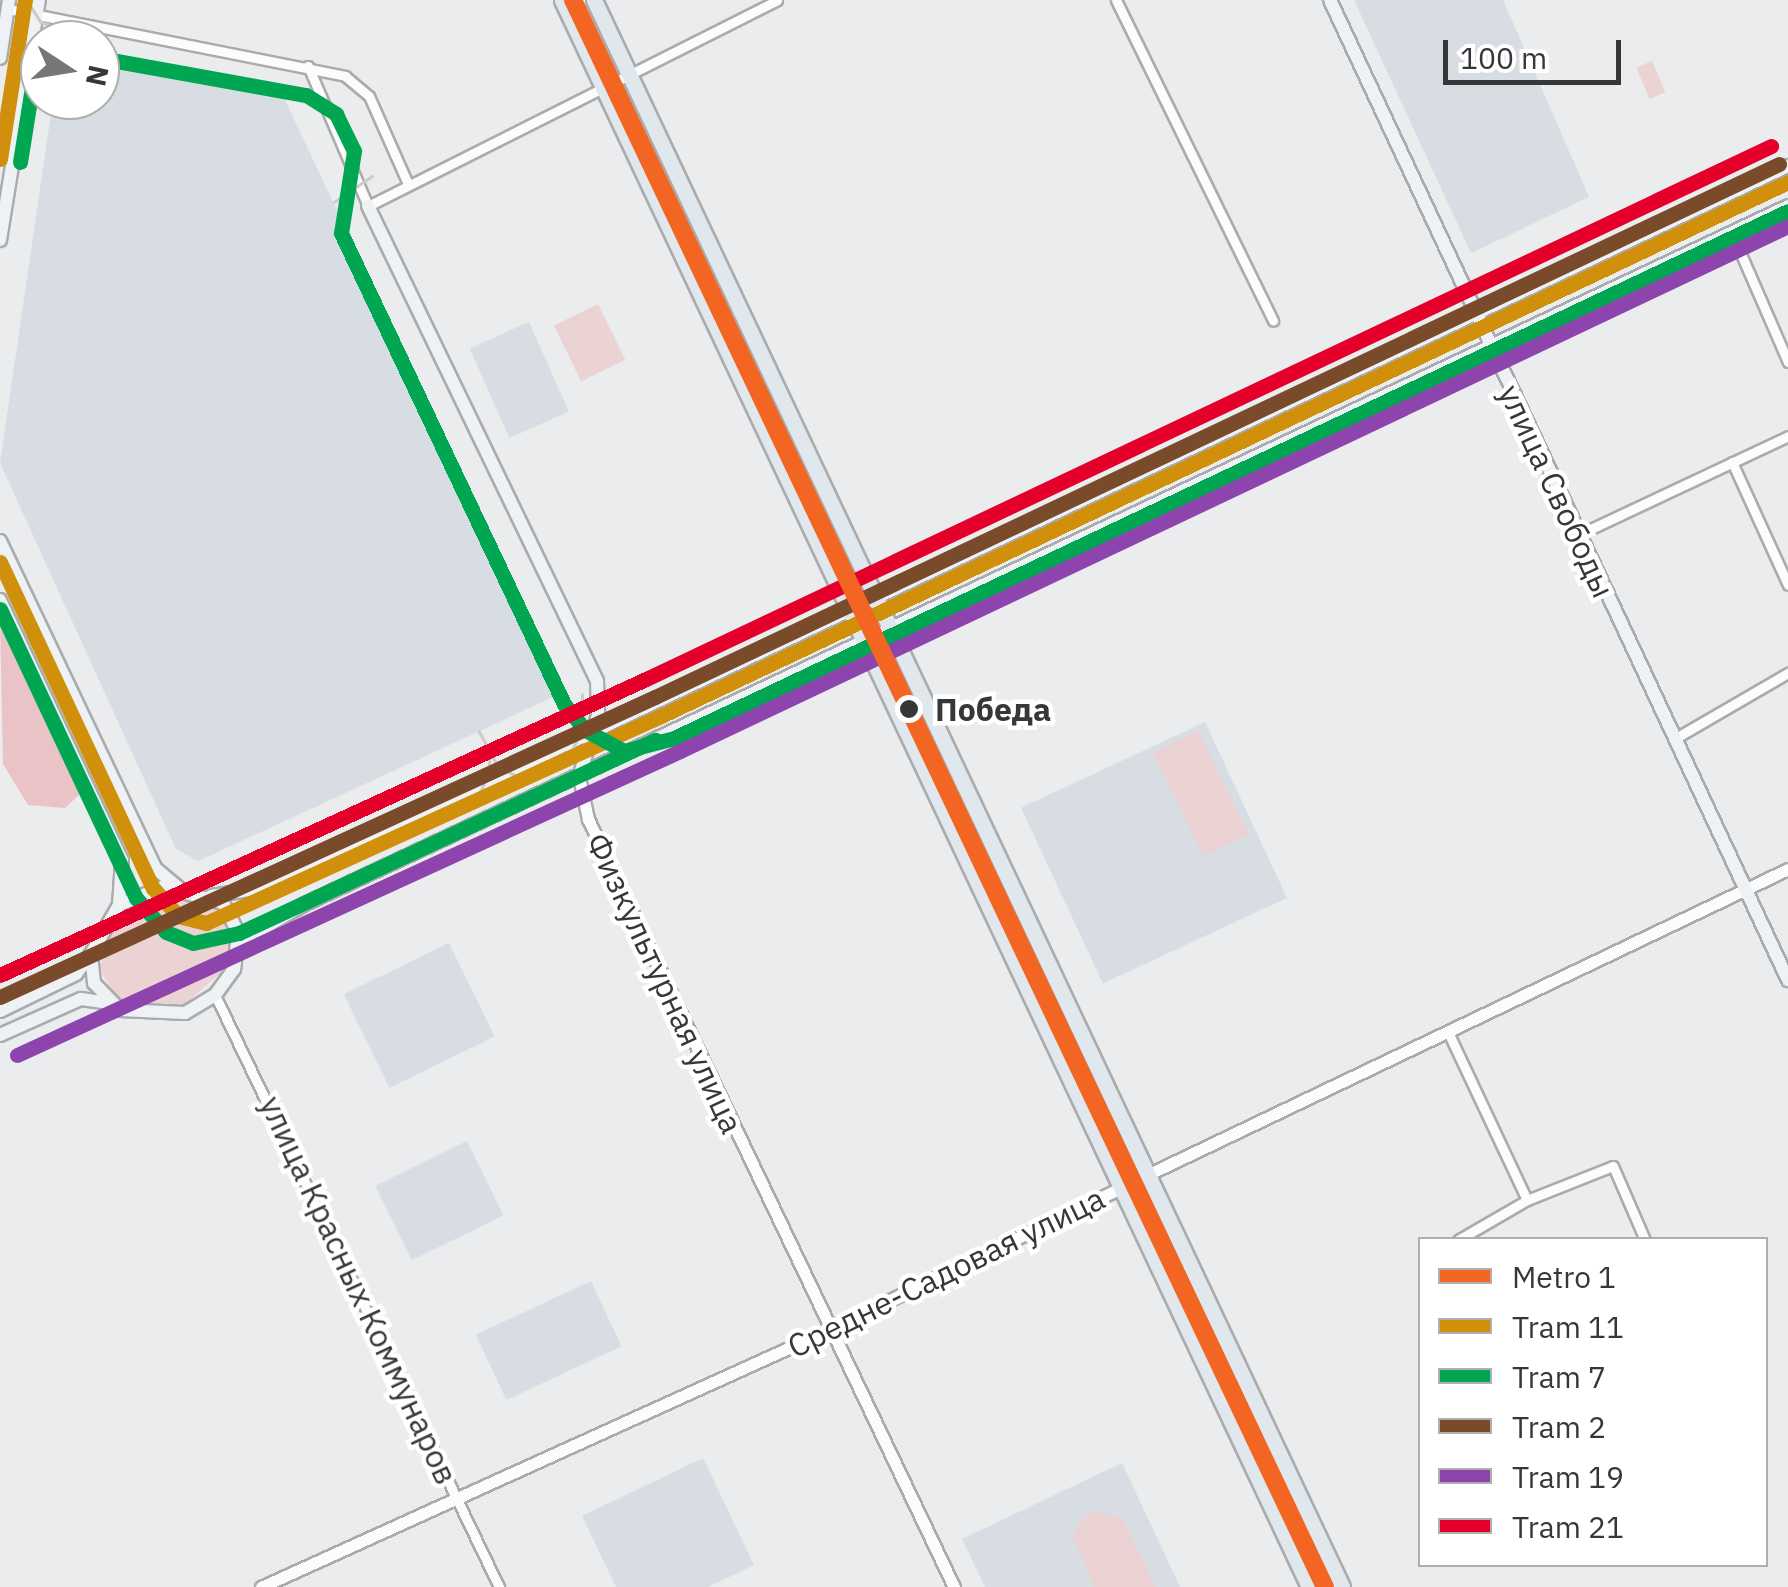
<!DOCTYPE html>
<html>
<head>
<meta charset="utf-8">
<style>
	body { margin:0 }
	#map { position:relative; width:1788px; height:1587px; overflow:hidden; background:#eaecee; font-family:"IBM Plex Sans",sans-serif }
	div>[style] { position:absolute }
	.built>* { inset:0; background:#d7dde2; transform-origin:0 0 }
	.green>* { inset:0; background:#ebd2d3; transform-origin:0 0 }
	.forest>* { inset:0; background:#e9c3c5 }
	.roads { filter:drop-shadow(2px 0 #aaabad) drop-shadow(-2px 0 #aaabad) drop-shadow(0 2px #aaabad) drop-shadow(0 -2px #aaabad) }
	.minor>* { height:9px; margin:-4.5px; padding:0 4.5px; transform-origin:4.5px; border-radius:4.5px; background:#fcfcfc }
	.tertiary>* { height:11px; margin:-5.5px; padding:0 5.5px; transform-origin:5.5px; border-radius:5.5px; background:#fcfcfc }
	.secondary>* { height:12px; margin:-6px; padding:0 6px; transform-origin:6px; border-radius:6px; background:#eef2f5 }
	.primary>* { height:15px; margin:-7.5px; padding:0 7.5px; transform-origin:7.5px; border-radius:7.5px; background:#e1e8ed }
	.tram>* { height:2.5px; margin:-1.25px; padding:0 1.25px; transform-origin:1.25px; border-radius:1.25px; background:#cbcbcc }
	.tram-1>* { height:15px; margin:-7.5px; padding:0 7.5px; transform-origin:7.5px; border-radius:7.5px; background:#d0900b }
	.tram-2>* { height:15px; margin:-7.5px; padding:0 7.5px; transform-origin:7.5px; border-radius:7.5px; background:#00a651 }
	.tram-3>* { height:15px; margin:-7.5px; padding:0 7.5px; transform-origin:7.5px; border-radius:7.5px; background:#7a4b2a }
	.tram-4>* { height:15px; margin:-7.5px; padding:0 7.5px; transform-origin:7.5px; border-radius:7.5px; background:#8e44ad }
	.tram-5>* { height:15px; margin:-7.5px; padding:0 7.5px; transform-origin:7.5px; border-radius:7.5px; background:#e4002b }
	.metro-1>* { height:18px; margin:-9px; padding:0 9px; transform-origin:9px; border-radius:9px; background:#f26522 }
	.dots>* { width:28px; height:28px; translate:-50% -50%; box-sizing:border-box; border:5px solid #fff; border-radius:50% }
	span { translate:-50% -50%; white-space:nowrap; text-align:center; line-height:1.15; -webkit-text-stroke:9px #fff; paint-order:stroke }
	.street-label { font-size:32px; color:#363738 }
	.stop-label { font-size:32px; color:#363738; font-weight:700 }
	.left { translate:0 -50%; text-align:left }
	.legend { position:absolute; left:1418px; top:1237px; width:350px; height:330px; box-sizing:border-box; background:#fff; border:2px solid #afafaf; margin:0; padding:12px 18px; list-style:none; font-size:30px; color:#363738 }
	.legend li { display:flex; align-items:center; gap:20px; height:50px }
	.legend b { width:50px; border:2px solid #afafaf }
	.north { position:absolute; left:20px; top:20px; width:100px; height:100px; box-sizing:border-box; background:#fff; border:2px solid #afafaf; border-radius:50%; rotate:102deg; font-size:28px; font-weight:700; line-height:40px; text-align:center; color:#363738 }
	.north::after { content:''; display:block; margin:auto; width:35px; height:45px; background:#757678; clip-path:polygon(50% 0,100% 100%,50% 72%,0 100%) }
	.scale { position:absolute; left:1443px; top:40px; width:178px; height:45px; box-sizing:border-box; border:5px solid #363738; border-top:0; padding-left:12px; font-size:30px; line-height:35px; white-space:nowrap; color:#363738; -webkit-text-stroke:8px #fff; paint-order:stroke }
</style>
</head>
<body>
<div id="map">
	<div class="built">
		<i style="clip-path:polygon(1354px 0,1503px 0,1589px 197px,1471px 253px)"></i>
		<i style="clip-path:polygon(100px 51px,277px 83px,564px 692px,198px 861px,176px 849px,0 463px,53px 100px,100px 100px)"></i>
		<i style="left:529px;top:322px;width:98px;height:65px;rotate:66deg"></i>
		<i style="left:1205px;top:722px;width:194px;height:203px;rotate:65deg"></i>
		<i style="left:449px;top:943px;width:104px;height:117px;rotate:64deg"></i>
		<i style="left:467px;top:1141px;width:83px;height:102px;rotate:64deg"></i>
		<i style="left:591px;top:1281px;width:72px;height:127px;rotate:65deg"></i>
		<i style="clip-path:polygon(703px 1458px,754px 1565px,708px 1587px,616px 1587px,582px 1516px)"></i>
		<i style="clip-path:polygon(1122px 1463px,1180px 1587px,985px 1587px,962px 1539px)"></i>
	</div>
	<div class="green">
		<i style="left:1652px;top:61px;width:34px;height:17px;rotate:67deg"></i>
		<i style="left:644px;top:134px;width:445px;height:8px;rotate:64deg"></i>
		<i style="left:598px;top:304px;width:62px;height:49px;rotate:64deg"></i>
		<i style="clip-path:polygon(912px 701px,1129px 1161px,1124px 1163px,906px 704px)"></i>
		<i style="left:1198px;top:731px;width:115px;height:50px;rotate:64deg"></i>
		<i style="clip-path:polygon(182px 898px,207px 902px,221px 915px,231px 944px,225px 969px,184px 1005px,119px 1001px,99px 969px,112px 930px,143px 904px)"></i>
		<i style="clip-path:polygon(1094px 1511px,1122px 1518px,1156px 1587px,1094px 1587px,1073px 1538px,1080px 1520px)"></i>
	</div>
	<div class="forest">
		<i style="clip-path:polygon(0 620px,81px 793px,65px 808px,28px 805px,3px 764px)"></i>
	</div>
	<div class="roads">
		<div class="minor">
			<i style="left:1116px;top:0;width:357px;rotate:63.9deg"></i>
			<i style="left:8px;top:9px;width:344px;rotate:11.2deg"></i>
			<i style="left:345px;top:76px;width:31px;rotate:40deg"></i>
			<i style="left:369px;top:96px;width:96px;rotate:66.1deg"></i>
			<i style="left:308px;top:66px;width:152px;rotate:66.8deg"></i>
			<i style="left:368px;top:206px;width:458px;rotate:-26.7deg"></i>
			<i style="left:1731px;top:231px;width:143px;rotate:66.5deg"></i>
			<i style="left:1732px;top:462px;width:135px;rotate:65.5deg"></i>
			<i style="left:1578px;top:535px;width:232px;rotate:-25.2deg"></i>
			<i style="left:1674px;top:739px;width:132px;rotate:-30.1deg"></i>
			<i style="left:215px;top:995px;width:657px;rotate:64.37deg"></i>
			<i style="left:1448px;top:1032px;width:186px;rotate:64.8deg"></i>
			<i style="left:1458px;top:1240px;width:80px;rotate:-30.1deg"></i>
			<i style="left:1527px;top:1200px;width:92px;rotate:-21.6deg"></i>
			<i style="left:1613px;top:1166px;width:81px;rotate:66.6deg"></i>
		</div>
		<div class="tertiary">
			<i style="left:579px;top:777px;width:43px;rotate:77.9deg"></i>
			<i style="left:588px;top:819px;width:851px;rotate:64.52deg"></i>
			<i style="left:1147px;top:1175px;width:710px;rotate:-25.52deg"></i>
			<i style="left:261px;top:1587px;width:623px;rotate:-24.38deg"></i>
			<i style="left:828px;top:1330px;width:326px;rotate:-25.9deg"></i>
		</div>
		<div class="secondary">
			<i style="left:1330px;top:0;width:1082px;rotate:64.95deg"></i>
			<i style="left:0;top:58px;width:59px;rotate:-81.2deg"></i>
			<i style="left:368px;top:206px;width:527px;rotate:64.26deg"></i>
			<i style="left:597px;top:681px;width:34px;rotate:88deg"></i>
			<i style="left:598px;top:715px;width:65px;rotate:107deg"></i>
			<i style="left:0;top:240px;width:243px;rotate:-80.8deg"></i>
			<i style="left:0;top:541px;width:362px;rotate:64.6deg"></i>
			<i style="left:155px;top:868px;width:30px;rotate:40deg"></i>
			<i style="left:0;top:600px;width:287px;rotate:64.9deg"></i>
			<i style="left:122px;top:860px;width:45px;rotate:93.8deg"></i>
			<i style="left:163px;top:887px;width:62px;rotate:14.9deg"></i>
			<i style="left:223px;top:903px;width:34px;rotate:63deg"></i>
			<i style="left:238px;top:933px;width:36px;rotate:96deg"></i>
			<i style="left:234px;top:969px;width:32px;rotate:126deg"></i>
			<i style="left:215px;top:995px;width:35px;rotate:149deg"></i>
			<i style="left:185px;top:1013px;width:65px;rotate:-177.4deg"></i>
			<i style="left:120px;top:1010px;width:37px;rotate:-134deg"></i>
			<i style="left:94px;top:983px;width:29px;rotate:-96deg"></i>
			<i style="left:91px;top:954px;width:56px;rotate:-60.3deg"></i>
			<i style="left:119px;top:905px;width:48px;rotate:-22.2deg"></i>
			<i style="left:211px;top:896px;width:38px;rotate:-9deg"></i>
			<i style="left:249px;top:890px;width:261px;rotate:-24.4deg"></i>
			<i style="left:487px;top:782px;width:1439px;rotate:-25.34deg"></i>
			<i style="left:240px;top:942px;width:75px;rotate:-30.3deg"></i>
			<i style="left:305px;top:904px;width:1639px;rotate:-25.2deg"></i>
			<i style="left:0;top:1011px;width:85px;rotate:-26deg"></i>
			<i style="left:76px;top:974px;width:25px;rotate:-53deg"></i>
			<i style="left:0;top:1035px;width:89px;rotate:-24deg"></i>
			<i style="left:81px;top:999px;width:28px;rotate:8deg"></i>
		</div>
		<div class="primary">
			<i style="left:562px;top:0;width:1754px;rotate:64.79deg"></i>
			<i style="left:594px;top:0;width:1754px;rotate:64.76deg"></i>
		</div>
	</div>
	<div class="tram">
		<i style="left:27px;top:0;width:26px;rotate:58deg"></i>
		<i style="left:41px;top:22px;width:36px;rotate:18deg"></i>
		<i style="left:334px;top:202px;width:46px;rotate:-34.4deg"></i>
		<i style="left:479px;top:731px;width:42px;rotate:61.6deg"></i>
		<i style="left:499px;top:768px;width:33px;rotate:23deg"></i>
		<i style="left:569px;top:756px;width:34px;rotate:-64deg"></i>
		<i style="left:584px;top:725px;width:30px;rotate:-94deg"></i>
		<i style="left:477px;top:799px;width:30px;rotate:-66deg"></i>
		<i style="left:489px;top:772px;width:19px;rotate:-90deg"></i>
	</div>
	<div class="tram-1">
		<i style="left:0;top:159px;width:161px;rotate:-81.1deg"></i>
		<i style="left:0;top:562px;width:360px;rotate:64.9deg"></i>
		<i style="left:153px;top:888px;width:38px;rotate:48deg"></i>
		<i style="left:178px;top:916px;width:29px;rotate:14deg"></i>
		<i style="left:206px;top:923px;width:502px;rotate:-24.47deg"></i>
		<i style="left:663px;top:715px;width:1245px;rotate:-25.35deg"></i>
	</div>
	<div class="tram-2">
		<i style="left:100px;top:58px;width:209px;rotate:10.2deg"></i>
		<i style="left:306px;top:95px;width:36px;rotate:32deg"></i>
		<i style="left:336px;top:114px;width:41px;rotate:64.1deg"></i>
		<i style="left:354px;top:151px;width:83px;rotate:99deg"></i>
		<i style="left:341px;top:233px;width:521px;rotate:64.66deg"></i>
		<i style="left:564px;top:704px;width:33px;rotate:51deg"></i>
		<i style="left:585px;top:730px;width:44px;rotate:28.3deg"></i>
		<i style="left:624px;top:751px;width:52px;rotate:-14.6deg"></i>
		<i style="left:674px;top:738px;width:1232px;rotate:-25.32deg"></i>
		<i style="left:20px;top:162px;width:82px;rotate:-80.9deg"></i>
		<i style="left:33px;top:81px;width:11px;rotate:-49deg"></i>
		<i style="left:0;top:609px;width:319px;rotate:64.8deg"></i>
		<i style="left:136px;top:898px;width:45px;rotate:48.6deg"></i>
		<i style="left:166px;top:932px;width:29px;rotate:22deg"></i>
		<i style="left:193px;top:943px;width:47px;rotate:-12.3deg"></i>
		<i style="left:239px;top:933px;width:459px;rotate:-24.9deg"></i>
	</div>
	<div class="tram-3">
		<i style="left:0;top:997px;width:720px;rotate:-24.61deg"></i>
		<i style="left:655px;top:697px;width:1244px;rotate:-25.37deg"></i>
	</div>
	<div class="tram-4">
		<i style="left:17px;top:1055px;width:729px;rotate:-24.63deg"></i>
		<i style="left:680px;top:751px;width:1226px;rotate:-25.35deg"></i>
	</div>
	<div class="tram-5">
		<i style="left:0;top:975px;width:711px;rotate:-24.62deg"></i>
		<i style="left:646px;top:679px;width:1245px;rotate:-25.35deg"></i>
	</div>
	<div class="metro-1">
		<i style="left:573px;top:0;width:1756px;rotate:64.65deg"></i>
	</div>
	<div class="dots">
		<i style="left:909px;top:709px;background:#363738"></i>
	</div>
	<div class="street-label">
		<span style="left:1557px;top:491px;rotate:65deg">улица Свободы</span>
		<span style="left:665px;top:983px;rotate:65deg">Физкультурная улица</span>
		<span style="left:946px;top:1272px;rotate:-26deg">Средне-Садовая улица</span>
		<span style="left:359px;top:1290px;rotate:65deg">улица Красных Коммунаров</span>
	</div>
	<div class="stop-label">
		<span class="left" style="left:935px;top:709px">Победа</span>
	</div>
	<ul class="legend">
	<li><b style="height:12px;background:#f26522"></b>Metro 1</li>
	<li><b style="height:12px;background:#d0900b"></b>Tram 11</li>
	<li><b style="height:12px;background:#00a651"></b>Tram 7</li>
	<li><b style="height:12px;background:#7a4b2a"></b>Tram 2</li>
	<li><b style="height:12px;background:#8e44ad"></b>Tram 19</li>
	<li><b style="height:12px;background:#e4002b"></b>Tram 21</li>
	</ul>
	<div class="north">N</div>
	<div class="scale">100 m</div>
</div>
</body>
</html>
